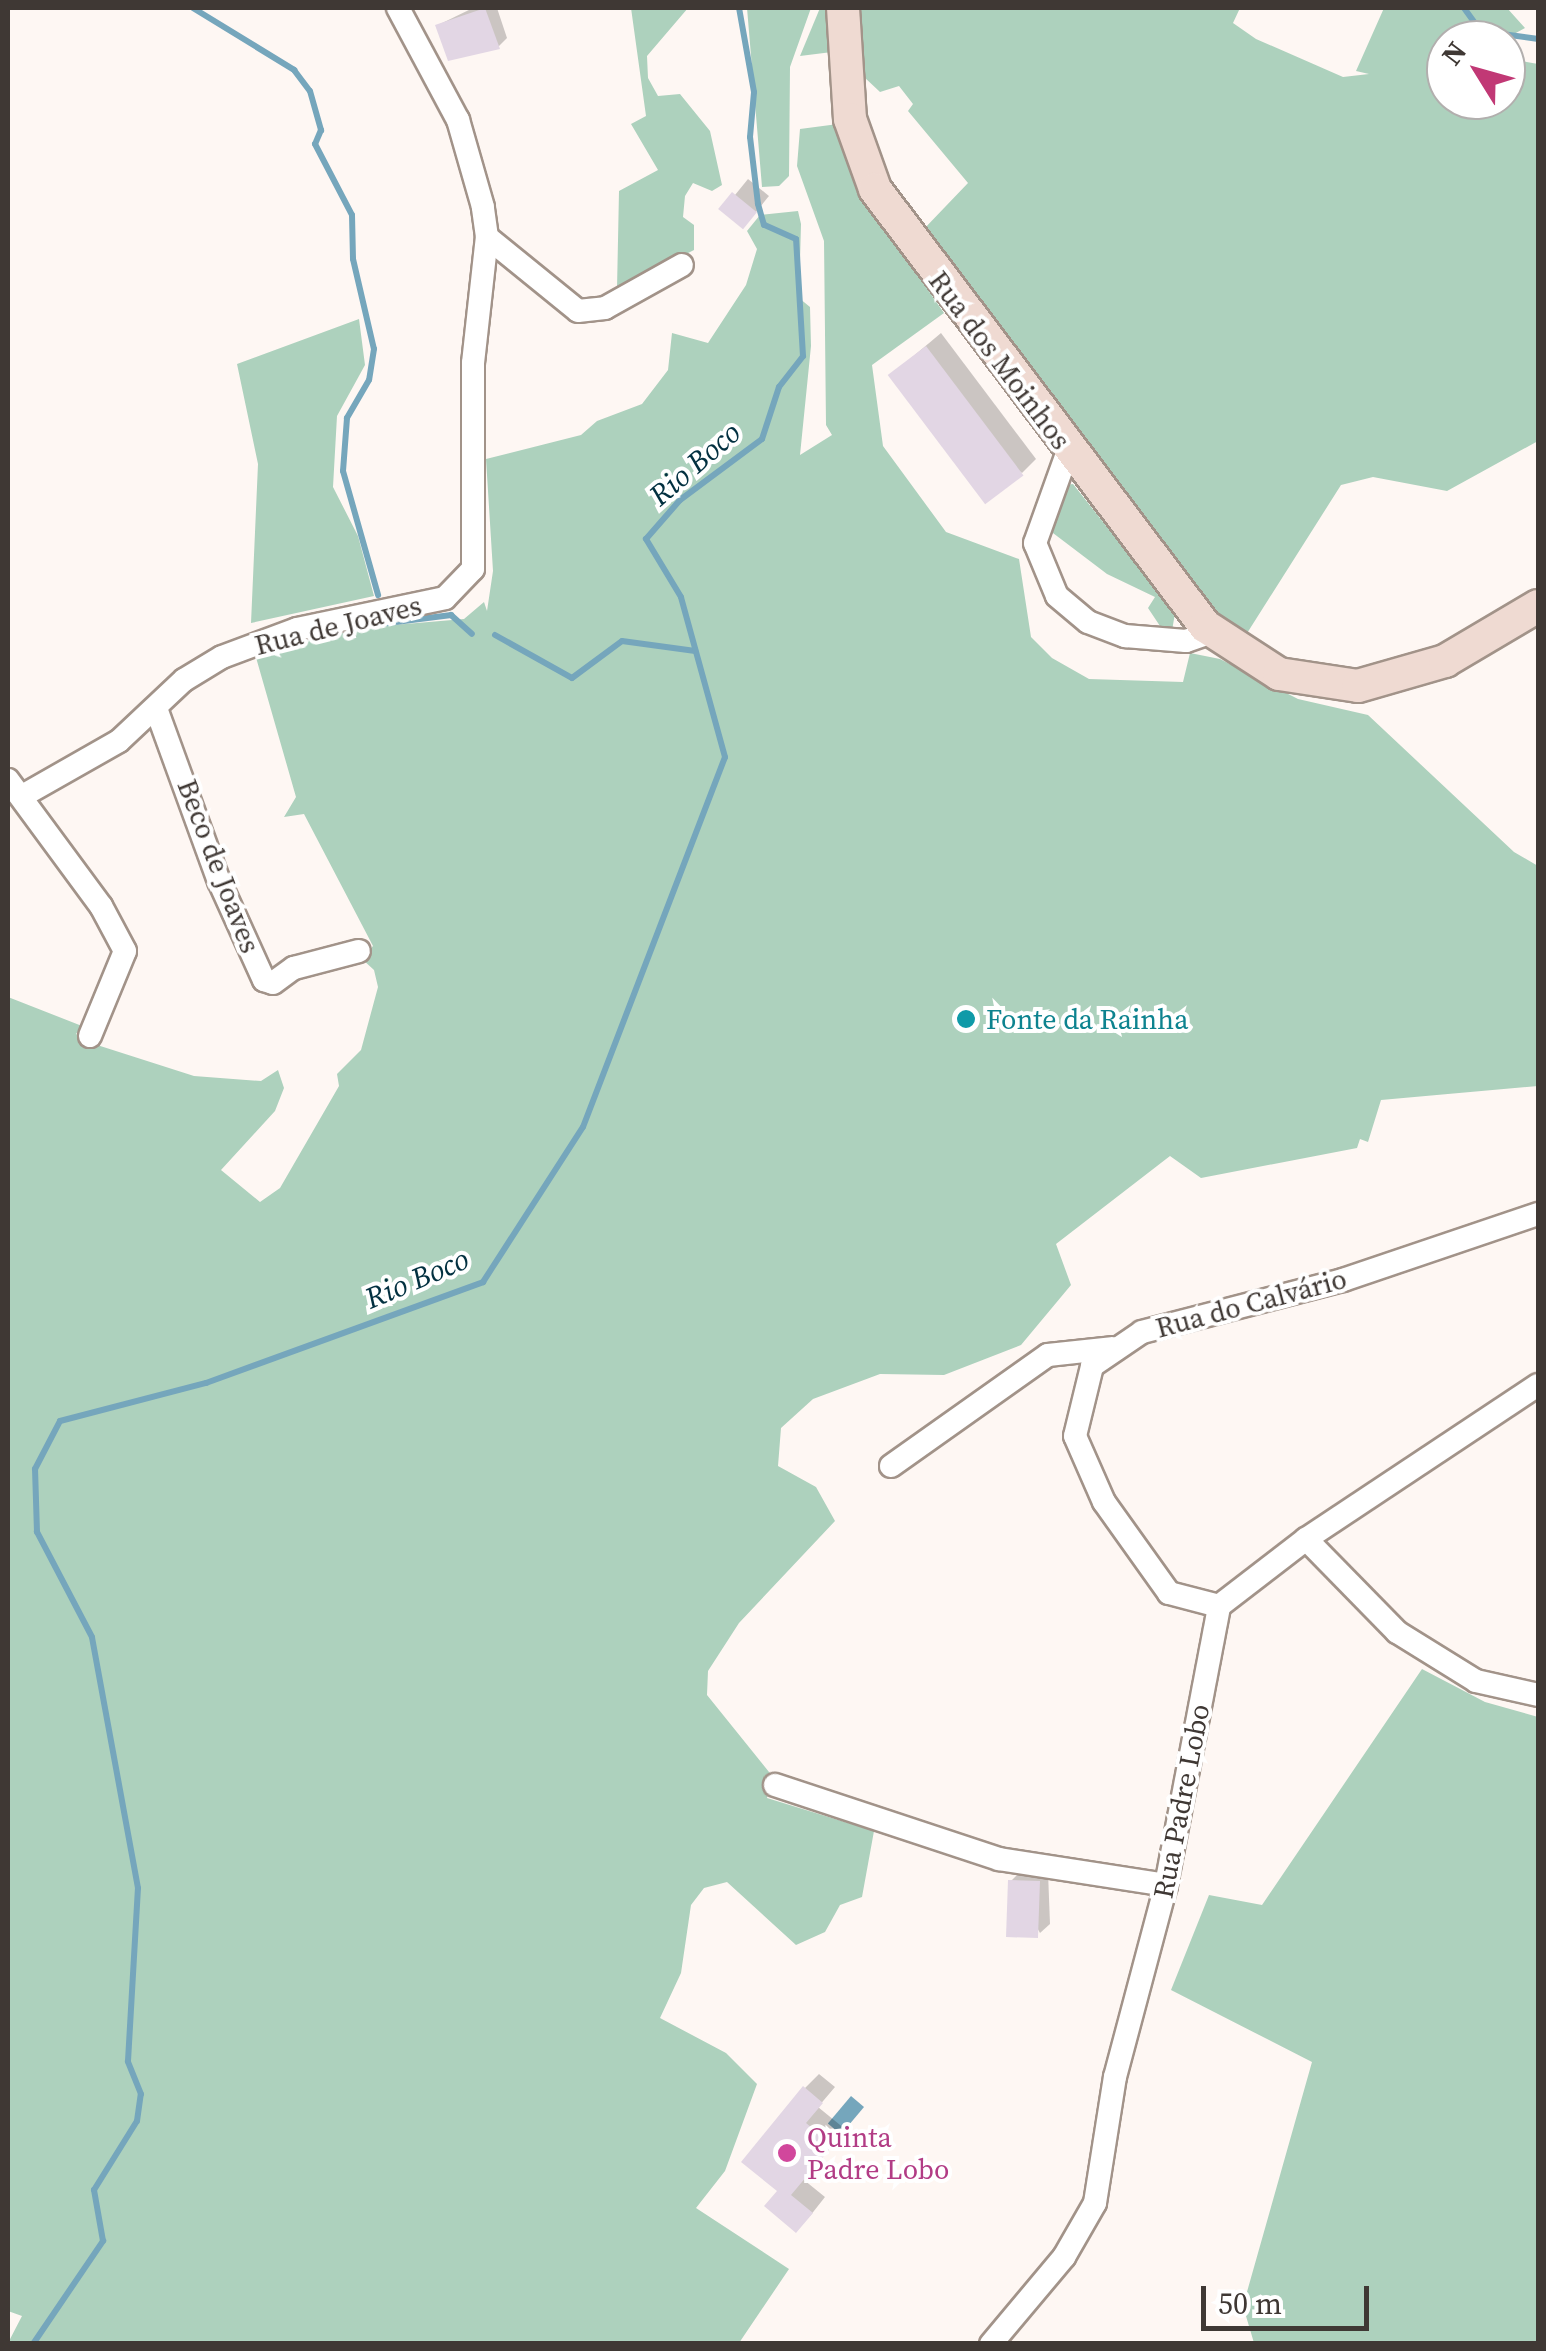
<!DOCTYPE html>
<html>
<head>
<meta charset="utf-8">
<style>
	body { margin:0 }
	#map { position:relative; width:1546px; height:2351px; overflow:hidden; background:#fef7f3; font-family:"Source Serif 4",serif }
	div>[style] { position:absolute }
	.green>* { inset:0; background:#add1bd }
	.water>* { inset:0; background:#75a6bc; transform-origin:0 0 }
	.shadow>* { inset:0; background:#0003; transform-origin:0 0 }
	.stream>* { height:6px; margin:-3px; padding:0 3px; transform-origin:3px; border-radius:3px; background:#75a6bc }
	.building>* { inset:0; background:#e2d6e4; transform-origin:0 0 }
	.roads { filter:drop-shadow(2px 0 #a29389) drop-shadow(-2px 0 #a29389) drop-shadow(0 2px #a29389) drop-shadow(0 -2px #a29389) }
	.street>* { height:22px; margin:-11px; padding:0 11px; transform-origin:11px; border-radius:11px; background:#fff }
	.secondary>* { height:32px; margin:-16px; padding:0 16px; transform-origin:16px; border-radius:16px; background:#efdad2 }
	.dots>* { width:28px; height:28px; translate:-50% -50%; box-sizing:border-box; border:5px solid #fff; border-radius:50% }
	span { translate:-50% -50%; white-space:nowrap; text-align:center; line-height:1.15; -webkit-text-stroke:8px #fff; paint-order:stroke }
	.street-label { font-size:28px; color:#3f3834 }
	.culture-label { font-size:28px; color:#0d838f }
	.left { translate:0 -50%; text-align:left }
	.hotel-label { font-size:28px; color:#b23c85 }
	.water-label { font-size:30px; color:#023040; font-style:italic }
	.frame { position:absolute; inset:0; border:10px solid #3f3834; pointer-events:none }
	.north { position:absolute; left:1426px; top:20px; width:100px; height:100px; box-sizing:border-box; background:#fff; border:2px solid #b2afae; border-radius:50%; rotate:307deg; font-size:28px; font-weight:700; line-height:40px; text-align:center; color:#3f3834 }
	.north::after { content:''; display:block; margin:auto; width:35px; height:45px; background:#c13875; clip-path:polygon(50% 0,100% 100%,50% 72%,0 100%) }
	.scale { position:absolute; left:1201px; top:2286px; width:168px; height:45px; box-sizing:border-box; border:5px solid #3f3834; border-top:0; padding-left:12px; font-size:30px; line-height:35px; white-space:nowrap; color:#3f3834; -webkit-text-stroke:8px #fff; paint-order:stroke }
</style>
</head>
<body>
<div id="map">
	<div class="green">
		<i style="clip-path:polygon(631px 8px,688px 8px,647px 56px,648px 78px,658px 96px,680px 94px,710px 131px,722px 185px,712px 191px,693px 183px,685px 196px,683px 217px,694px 225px,694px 250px,617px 289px,619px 191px,658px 170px,631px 124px,646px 116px)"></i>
		<i style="clip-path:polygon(747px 8px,811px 8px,790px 67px,789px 176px,779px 186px,762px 187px)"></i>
		<i style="clip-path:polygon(820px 8px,829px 8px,832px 52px,800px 56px)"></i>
		<i style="clip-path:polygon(858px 8px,1240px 8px,1233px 23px,1256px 39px,1343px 77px,1369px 74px,1356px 71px,1384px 8px,1507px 8px,1525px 28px,1503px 40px,1446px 40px,1446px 100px,1506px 100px,1506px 58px,1538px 64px,1538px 441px,1447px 491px,1373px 477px,1341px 485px,1244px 638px,1212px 626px,922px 231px,968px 183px,908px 111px,913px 104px,899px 86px,880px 92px,863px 76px)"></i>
		<i style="clip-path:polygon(838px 124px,890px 235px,944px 313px,872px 365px,883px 446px,946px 532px,1019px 559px,1031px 637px,1052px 658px,1089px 679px,1183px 682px,1190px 653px,1220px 659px,1298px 699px,1368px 715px,1514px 852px,1538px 866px,1538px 1086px,1381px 1100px,1368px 1142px,1360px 1139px,1357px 1148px,1201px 1178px,1170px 1156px,1056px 1244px,1071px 1285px,1021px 1345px,944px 1375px,880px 1374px,813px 1399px,781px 1428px,778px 1466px,816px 1487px,835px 1521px,739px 1623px,708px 1671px,707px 1695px,773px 1777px,767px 1798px,874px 1831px,862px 1897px,840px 1905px,825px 1932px,796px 1945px,727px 1882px,704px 1888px,691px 1905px,681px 1973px,660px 2018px,726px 2053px,757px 2084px,725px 2171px,696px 2208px,789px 2269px,739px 2343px,8px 2343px,22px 2316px,8px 2311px,8px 997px,82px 1026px,76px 1034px,94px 1044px,194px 1076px,261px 1081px,278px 1070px,284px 1088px,275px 1111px,221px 1170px,260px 1202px,280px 1188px,339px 1086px,337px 1074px,361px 1050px,378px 987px,374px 970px,362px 959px,373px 946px,304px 814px,284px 817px,296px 797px,255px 654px,278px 643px,370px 627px,464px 619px,484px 602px,487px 611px,493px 571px,486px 459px,581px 435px,597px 421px,642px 404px,668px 370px,672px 333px,708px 343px,746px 285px,757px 249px,747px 231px,760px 215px,798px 211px,801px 224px,799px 298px,810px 307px,811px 346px,800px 455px,832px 435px,826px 425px,824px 241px,797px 166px,800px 129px)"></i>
		<i style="clip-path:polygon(359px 319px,365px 365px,337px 416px,333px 487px,358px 536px,374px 596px,251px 623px,258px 464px,237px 364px)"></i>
		<i style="clip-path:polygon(1073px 484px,1175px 613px,1172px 631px,1155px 633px,1160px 626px,1148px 608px,1155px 597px,1107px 574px,1049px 530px,1065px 485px)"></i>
		<i style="clip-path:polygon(1422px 1669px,1485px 1702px,1538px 1717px,1538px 2343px,1254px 2343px,1243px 2306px,1312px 2062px,1171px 1990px,1209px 1895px,1262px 1905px)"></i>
	</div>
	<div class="water">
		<i style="left:851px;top:2096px;width:17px;height:36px;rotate:40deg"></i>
	</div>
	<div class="shadow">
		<i style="clip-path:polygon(473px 8px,497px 8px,507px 38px,498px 47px,438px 25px)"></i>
		<i style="left:748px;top:179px;width:27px;height:39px;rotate:39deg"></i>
		<i style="clip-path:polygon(941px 333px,1036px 459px,1022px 473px,891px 375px)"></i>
		<i style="clip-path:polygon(1020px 1872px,1048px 1872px,1050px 1924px,1040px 1933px,1011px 1881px)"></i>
		<i style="clip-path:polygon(819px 2074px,835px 2087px,818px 2107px,845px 2129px,804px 2180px,825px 2197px,810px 2216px,780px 2191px,805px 2088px)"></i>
	</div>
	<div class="stream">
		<i style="left:193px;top:8px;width:119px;rotate:31.5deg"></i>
		<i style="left:294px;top:70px;width:26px;rotate:53deg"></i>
		<i style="left:310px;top:91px;width:41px;rotate:74.2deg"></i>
		<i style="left:321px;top:130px;width:15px;rotate:113deg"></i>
		<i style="left:315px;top:144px;width:80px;rotate:62.5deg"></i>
		<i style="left:352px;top:215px;width:44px;rotate:88.7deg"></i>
		<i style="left:353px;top:259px;width:92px;rotate:76.9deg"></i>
		<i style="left:374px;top:349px;width:31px;rotate:99deg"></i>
		<i style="left:369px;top:380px;width:44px;rotate:120.1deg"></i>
		<i style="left:347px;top:418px;width:53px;rotate:94.3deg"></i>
		<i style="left:343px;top:471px;width:129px;rotate:74.2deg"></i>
		<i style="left:1464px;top:8px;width:29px;rotate:54deg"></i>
		<i style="left:1481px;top:31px;width:58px;rotate:8deg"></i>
		<i style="left:380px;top:624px;width:72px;rotate:-7.2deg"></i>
		<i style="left:451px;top:615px;width:28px;rotate:42deg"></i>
		<i style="left:495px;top:635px;width:88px;rotate:29.2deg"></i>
		<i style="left:572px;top:678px;width:62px;rotate:-36.5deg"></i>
		<i style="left:622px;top:641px;width:74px;rotate:7.8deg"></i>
		<i style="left:33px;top:2344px;width:125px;rotate:-55.8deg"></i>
		<i style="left:103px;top:2241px;width:52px;rotate:-100deg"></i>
		<i style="left:94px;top:2190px;width:81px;rotate:-58.1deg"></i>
		<i style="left:137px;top:2121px;width:27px;rotate:-82deg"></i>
		<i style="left:141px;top:2094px;width:35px;rotate:-112deg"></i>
		<i style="left:128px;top:2061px;width:173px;rotate:-86.7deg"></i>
		<i style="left:138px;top:1888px;width:255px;rotate:-100.4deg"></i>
		<i style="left:92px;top:1637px;width:119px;rotate:-117.6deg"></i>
		<i style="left:37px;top:1532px;width:63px;rotate:-91.8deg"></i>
		<i style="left:35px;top:1469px;width:54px;rotate:-62.5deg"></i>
		<i style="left:60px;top:1421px;width:151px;rotate:-14.6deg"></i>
		<i style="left:206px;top:1383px;width:295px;rotate:-20deg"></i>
		<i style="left:483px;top:1282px;width:184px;rotate:-57.2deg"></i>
		<i style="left:583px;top:1127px;width:396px;rotate:-69deg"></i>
		<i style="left:725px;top:757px;width:166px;rotate:-105.4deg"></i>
		<i style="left:681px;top:597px;width:68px;rotate:-121.1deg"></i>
		<i style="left:646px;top:539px;width:52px;rotate:-48.9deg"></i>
		<i style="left:680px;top:500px;width:102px;rotate:-36.6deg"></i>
		<i style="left:762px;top:439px;width:55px;rotate:-71.9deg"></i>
		<i style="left:779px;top:387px;width:39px;rotate:-52deg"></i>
		<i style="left:803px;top:356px;width:117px;rotate:-93.4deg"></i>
		<i style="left:796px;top:239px;width:35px;rotate:-156deg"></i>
		<i style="left:764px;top:225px;width:22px;rotate:-106deg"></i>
		<i style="left:758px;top:204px;width:67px;rotate:-96.8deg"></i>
		<i style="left:750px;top:137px;width:45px;rotate:-84.9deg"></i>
		<i style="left:754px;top:92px;width:85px;rotate:-100.1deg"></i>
	</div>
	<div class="building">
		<i style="clip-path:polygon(485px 8px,500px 49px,448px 61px,435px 25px)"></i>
		<i style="left:732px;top:192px;width:32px;height:22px;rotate:39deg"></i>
		<i style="left:926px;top:346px;width:162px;height:48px;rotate:53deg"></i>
		<i style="left:1008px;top:1880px;width:32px;height:57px;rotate:2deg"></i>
		<i style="clip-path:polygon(803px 2086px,823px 2103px,806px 2123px,833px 2145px,791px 2195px,813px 2213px,796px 2233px,764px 2206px,777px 2191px,741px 2162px)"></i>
	</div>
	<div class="roads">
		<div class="street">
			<i style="left:487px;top:237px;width:117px;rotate:39.1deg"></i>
			<i style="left:578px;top:311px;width:27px;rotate:-6deg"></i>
			<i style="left:605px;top:308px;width:88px;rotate:-29.2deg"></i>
			<i style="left:1068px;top:451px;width:98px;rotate:109.7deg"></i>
			<i style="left:1035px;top:543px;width:57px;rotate:67.5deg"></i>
			<i style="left:1057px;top:596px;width:40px;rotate:40deg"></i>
			<i style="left:1088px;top:622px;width:40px;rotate:21deg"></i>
			<i style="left:1125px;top:636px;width:61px;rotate:4.7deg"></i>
			<i style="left:1186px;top:641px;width:28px;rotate:-19deg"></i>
			<i style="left:157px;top:711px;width:181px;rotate:70deg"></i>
			<i style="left:219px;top:881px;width:109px;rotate:65.6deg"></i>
			<i style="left:264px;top:980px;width:9px;rotate:18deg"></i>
			<i style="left:273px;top:983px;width:26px;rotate:-36deg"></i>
			<i style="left:294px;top:968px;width:67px;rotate:-14.7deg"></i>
			<i style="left:8px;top:780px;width:157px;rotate:53.6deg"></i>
			<i style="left:101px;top:906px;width:51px;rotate:61.9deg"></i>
			<i style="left:125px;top:951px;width:92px;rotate:112.4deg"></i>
			<i style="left:24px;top:795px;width:109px;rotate:-29.6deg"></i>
			<i style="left:119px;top:741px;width:89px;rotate:-43.2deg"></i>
			<i style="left:184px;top:680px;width:44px;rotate:-31.2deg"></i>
			<i style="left:222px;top:657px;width:80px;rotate:-20.5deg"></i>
			<i style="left:297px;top:629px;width:151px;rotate:-11.8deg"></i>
			<i style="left:445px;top:598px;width:40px;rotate:-46deg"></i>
			<i style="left:473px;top:569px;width:206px;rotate:-90deg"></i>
			<i style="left:473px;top:363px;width:127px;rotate:-83.7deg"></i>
			<i style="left:487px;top:237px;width:30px;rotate:-98deg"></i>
			<i style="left:483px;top:207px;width:91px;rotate:-106deg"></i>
			<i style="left:458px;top:120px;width:127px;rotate:-118.2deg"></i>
			<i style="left:891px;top:1466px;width:192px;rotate:-35.3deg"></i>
			<i style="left:1048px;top:1355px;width:64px;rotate:-6.2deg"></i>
			<i style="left:1306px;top:1539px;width:130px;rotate:45.6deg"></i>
			<i style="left:1397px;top:1632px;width:93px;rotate:31.8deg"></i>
			<i style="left:1476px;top:1681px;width:64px;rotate:12.7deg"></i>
			<i style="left:1219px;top:1606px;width:52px;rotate:-165.4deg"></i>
			<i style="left:1169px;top:1593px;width:112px;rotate:-125.5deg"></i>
			<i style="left:1104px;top:1502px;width:72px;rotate:-113.7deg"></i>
			<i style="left:1075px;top:1436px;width:72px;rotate:-76.3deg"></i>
			<i style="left:1092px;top:1366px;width:60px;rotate:-34.2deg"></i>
			<i style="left:1142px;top:1332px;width:208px;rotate:-14.5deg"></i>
			<i style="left:1343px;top:1280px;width:206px;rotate:-18.7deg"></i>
			<i style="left:775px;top:1785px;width:236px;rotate:18.3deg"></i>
			<i style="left:999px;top:1859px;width:169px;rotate:8.8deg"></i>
			<i style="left:991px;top:2344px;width:114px;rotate:-50deg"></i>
			<i style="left:1064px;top:2257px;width:62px;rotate:-60.1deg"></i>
			<i style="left:1095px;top:2203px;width:128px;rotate:-81deg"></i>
			<i style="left:1115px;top:2077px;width:199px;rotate:-75.1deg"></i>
			<i style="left:1166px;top:1885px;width:284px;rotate:-79.2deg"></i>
			<i style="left:1219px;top:1606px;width:110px;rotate:-37.6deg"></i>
			<i style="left:1306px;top:1539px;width:278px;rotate:-33.6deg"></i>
		</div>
		<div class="secondary">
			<i style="left:843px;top:8px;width:111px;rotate:86.4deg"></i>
			<i style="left:850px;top:119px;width:74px;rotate:70.3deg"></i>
			<i style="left:875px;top:189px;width:548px;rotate:52.94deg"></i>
			<i style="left:1205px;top:626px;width:88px;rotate:33deg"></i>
			<i style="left:1279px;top:674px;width:80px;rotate:8.6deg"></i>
			<i style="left:1358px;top:686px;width:91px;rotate:-16deg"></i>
			<i style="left:1445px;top:661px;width:108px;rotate:-30.6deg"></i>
		</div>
	</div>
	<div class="dots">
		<i style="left:966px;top:1019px;background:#0f9aa8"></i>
		<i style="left:787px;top:2153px;background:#d1479c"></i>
	</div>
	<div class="street-label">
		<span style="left:1000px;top:360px;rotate:53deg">Rua dos Moinhos</span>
		<span style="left:338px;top:625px;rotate:-14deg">Rua de Joaves</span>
		<span style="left:219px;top:866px;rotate:69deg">Beco de Joaves</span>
		<span style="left:1251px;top:1303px;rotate:-15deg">Rua do Calvário</span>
		<span style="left:1181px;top:1801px;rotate:-79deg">Rua Padre Lobo</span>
	</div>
	<div class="culture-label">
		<span class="left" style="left:986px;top:1019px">Fonte da Rainha</span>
	</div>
	<div class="hotel-label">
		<span class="left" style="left:807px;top:2153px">Quinta<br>Padre Lobo</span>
	</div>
	<div class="water-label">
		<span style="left:695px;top:464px;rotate:-41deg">Rio Boco</span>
		<span style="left:417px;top:1279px;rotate:-23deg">Rio Boco</span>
	</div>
	<div class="frame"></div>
	<div class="north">N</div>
	<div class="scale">50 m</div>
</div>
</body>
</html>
